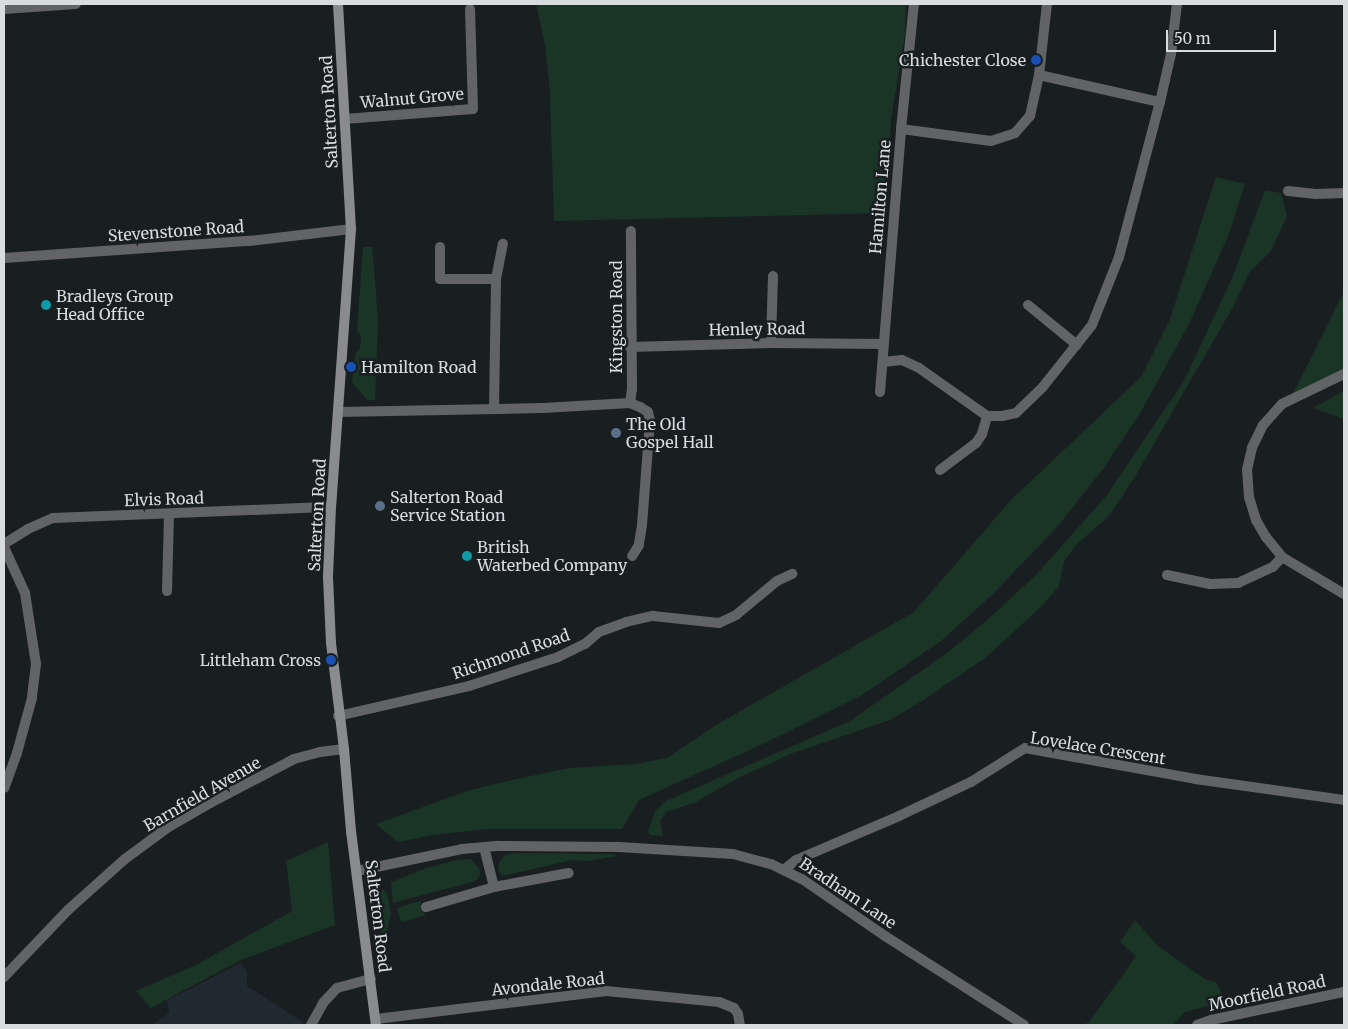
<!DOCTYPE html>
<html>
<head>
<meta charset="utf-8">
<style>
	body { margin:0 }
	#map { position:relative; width:1348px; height:1029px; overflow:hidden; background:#191e21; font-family:Merriweather,serif }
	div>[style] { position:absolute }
	.built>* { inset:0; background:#202830 }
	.green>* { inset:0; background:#1a3525; transform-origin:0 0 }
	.minor>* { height:10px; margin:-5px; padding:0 5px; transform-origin:5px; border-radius:5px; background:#626365 }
	.tertiary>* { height:10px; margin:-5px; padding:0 5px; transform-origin:5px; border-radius:5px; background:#626365 }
	.secondary>* { height:10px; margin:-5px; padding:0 5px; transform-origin:5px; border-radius:5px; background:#898b8f }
	.dots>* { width:14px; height:14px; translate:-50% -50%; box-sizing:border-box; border:2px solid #191e21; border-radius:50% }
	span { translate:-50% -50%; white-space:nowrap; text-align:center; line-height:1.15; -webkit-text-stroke:5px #191e21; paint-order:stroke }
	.poi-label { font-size:16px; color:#d9dcdf }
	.right { translate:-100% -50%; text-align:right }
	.left { translate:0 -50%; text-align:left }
	.street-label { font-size:16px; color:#d9dcdf }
	.frame { position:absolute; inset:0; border:5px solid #d9dcdf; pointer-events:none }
	.scale { position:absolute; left:1166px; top:30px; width:110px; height:22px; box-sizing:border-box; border:2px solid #d9dcdf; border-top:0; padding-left:6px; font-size:15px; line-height:18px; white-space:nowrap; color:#d9dcdf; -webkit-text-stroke:4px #191e21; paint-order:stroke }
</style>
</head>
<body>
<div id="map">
	<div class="built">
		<i style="clip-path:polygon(241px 963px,247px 971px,247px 986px,303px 1022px,301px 1025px,152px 1025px,170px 1012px,166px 1001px)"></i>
	</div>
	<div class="green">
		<i style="clip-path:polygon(536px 4px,906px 4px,905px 35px,891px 120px,885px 213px,554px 221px,550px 93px,545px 45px)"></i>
		<i style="clip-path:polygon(1216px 177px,1245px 184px,1229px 234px,1189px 324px,1142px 410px,1103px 469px,1058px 526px,993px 594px,941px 641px,862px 695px,765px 743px,639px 800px,622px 829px,487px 829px,432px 835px,398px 842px,376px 824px,467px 791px,516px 779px,570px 768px,635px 764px,667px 758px,716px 725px,914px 612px,1011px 500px,1141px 377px,1170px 319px)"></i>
		<i style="clip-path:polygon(1265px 190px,1281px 193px,1287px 216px,1271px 251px,1249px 273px,1233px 307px,1136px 475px,1109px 516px,1077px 544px,1064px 561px,1059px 586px,1041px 607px,985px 658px,925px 699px,890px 720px,793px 753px,740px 777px,694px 803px,666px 812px,660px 821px,663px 836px,650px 835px,648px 832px,655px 811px,666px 801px,850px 721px,947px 653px,985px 622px,1036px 575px,1106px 496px,1184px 381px,1233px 276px)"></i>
		<i style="clip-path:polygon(363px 247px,372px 247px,375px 278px,378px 324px,375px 400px,367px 400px,352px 382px,356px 352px,360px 349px,361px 336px,357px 331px)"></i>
		<i style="clip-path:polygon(1344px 291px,1344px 370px,1292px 395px,1317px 346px)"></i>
		<i style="clip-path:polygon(1344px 391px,1344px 419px,1313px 408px)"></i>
		<i style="clip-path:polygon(328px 842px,335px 925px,241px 960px,151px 1008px,136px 991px,196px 965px,292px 911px,286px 861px)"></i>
		<i style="clip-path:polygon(515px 853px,613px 854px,617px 856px,589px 861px,572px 860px,502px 876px,498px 871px,499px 862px,505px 855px)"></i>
		<i style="clip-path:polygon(470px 859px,479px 868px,480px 875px,476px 881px,393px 903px,391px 882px,426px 868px,457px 860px)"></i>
		<i style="clip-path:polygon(383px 889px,387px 894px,391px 913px,386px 937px,381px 937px,377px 900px)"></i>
		<i style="left:421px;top:901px;width:15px;height:25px;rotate:74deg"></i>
		<i style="clip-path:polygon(1135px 920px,1159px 947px,1205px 979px,1216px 982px,1225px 999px,1217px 1004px,1185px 1012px,1173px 1025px,1083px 1025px,1089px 1022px,1136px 956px,1120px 942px)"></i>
	</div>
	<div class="minor">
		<i style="left:4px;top:9px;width:72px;rotate:-4deg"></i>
		<i style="left:1039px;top:75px;width:124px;rotate:12.6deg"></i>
		<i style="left:345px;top:119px;width:128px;rotate:-4.5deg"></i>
		<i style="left:473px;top:109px;width:100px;rotate:-91.7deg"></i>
		<i style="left:901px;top:129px;width:91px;rotate:7.6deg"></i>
		<i style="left:991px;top:141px;width:25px;rotate:-18deg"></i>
		<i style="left:1015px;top:133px;width:23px;rotate:-49deg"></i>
		<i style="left:1030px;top:116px;width:42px;rotate:-77.6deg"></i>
		<i style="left:1039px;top:75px;width:71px;rotate:-83.6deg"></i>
		<i style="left:1288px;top:191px;width:28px;rotate:6deg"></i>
		<i style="left:1316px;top:194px;width:28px;rotate:-2deg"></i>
		<i style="left:440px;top:247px;width:32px;rotate:90deg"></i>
		<i style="left:440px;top:279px;width:56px"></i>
		<i style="left:4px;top:258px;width:246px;rotate:-4deg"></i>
		<i style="left:249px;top:241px;width:103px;rotate:-6.7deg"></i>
		<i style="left:1028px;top:305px;width:63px;rotate:39.2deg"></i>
		<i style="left:771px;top:343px;width:67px;rotate:-88.3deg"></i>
		<i style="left:630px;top:347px;width:141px;rotate:-1.6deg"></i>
		<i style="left:771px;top:343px;width:113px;rotate:0.5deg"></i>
		<i style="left:883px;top:362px;width:19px;rotate:-6deg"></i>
		<i style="left:902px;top:360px;width:19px;rotate:25deg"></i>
		<i style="left:919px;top:368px;width:83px;rotate:35.2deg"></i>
		<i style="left:987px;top:416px;width:15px"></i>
		<i style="left:1002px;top:416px;width:14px;rotate:-12deg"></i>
		<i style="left:1016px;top:413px;width:36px;rotate:-44deg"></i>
		<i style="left:1042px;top:388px;width:80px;rotate:-51.6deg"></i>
		<i style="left:1092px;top:325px;width:73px;rotate:-68.3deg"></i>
		<i style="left:1119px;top:257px;width:160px;rotate:-75.2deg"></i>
		<i style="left:1160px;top:102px;width:49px;rotate:-77.1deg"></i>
		<i style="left:1171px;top:54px;width:50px;rotate:-83.2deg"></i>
		<i style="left:1344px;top:374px;width:69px;rotate:154.2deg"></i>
		<i style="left:1282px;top:404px;width:28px;rotate:132deg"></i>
		<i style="left:1263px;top:425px;width:25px;rotate:116deg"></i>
		<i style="left:1252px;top:448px;width:22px;rotate:103deg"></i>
		<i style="left:1247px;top:469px;width:28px;rotate:86deg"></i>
		<i style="left:1249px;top:497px;width:24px;rotate:73deg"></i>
		<i style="left:1256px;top:520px;width:20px;rotate:60deg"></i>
		<i style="left:1266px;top:537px;width:26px;rotate:51deg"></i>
		<i style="left:1282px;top:557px;width:72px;rotate:30.8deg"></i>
		<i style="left:880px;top:392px;width:264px;rotate:-85.4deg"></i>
		<i style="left:901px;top:129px;width:126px;rotate:-84.1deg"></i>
		<i style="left:630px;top:403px;width:14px;rotate:-82deg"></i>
		<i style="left:632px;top:389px;width:158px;rotate:-90.4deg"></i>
		<i style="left:494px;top:409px;width:130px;rotate:-89.1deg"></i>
		<i style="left:496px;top:279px;width:36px;rotate:-79deg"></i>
		<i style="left:338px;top:412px;width:205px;rotate:-1.1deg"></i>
		<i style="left:543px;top:408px;width:87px;rotate:-3.3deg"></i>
		<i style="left:630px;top:403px;width:11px;rotate:22deg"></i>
		<i style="left:640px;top:407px;width:9px;rotate:32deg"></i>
		<i style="left:648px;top:412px;width:9px;rotate:77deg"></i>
		<i style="left:650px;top:421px;width:104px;rotate:94.4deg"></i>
		<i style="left:642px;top:525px;width:20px;rotate:99deg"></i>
		<i style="left:639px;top:545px;width:13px;rotate:122deg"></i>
		<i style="left:940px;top:470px;width:45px;rotate:-36.9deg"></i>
		<i style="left:976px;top:443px;width:11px;rotate:-56deg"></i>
		<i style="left:982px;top:434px;width:19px;rotate:-74deg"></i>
		<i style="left:4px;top:544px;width:28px;rotate:-32deg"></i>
		<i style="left:28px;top:529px;width:27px;rotate:-24deg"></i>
		<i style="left:53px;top:518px;width:278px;rotate:-2.3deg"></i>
		<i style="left:4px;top:547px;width:51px;rotate:65.5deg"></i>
		<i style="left:25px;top:593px;width:72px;rotate:81.2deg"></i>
		<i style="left:36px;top:664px;width:34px;rotate:97deg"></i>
		<i style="left:32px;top:698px;width:57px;rotate:105.3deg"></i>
		<i style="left:17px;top:753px;width:37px;rotate:110deg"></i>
		<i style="left:1167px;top:575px;width:44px;rotate:11.8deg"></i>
		<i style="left:1210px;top:584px;width:28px;rotate:-2deg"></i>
		<i style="left:1238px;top:583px;width:38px;rotate:-25deg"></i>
		<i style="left:1273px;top:567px;width:13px;rotate:-48deg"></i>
		<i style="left:167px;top:591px;width:77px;rotate:-88.5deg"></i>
		<i style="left:338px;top:716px;width:134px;rotate:-12.9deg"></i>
		<i style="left:469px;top:686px;width:94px;rotate:-18deg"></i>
		<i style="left:558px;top:657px;width:30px;rotate:-26deg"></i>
		<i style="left:585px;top:644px;width:18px;rotate:-41deg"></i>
		<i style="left:599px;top:632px;width:29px;rotate:-20deg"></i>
		<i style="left:626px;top:622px;width:28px;rotate:-13deg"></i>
		<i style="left:653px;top:616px;width:66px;rotate:6.1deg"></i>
		<i style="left:719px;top:623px;width:19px;rotate:-25deg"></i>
		<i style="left:736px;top:615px;width:53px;rotate:-39.7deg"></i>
		<i style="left:777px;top:581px;width:17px;rotate:-25deg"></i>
		<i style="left:484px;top:847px;width:41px;rotate:76deg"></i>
		<i style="left:785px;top:869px;width:14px;rotate:-39deg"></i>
		<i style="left:796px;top:860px;width:112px;rotate:-23.1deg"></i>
		<i style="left:899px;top:816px;width:80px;rotate:-25.3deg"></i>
		<i style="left:971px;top:782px;width:64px;rotate:-32.2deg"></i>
		<i style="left:1025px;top:748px;width:173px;rotate:10.3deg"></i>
		<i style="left:1195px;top:779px;width:150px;rotate:8deg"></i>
		<i style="left:426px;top:907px;width:71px;rotate:-16.4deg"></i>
		<i style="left:494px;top:887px;width:76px;rotate:-10.6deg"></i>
		<i style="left:4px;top:977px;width:93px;rotate:-46.3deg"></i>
		<i style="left:68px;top:910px;width:76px;rotate:-41.8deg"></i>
		<i style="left:125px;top:859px;width:52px;rotate:-36.4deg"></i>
		<i style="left:167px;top:828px;width:50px;rotate:-30.2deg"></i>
		<i style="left:210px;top:803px;width:95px;rotate:-27.6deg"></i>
		<i style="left:294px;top:759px;width:27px;rotate:-15deg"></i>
		<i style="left:320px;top:752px;width:24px;rotate:-7deg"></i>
		<i style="left:376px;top:1019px;width:232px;rotate:-6.9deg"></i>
		<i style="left:606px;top:991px;width:114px;rotate:5.6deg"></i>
		<i style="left:719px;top:1002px;width:16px;rotate:22deg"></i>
		<i style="left:734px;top:1008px;width:7px;rotate:56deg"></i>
		<i style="left:738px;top:1014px;width:11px;rotate:80deg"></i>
		<i style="left:1197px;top:1025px;width:15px;rotate:-20deg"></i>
		<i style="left:1211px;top:1020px;width:136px;rotate:-11.9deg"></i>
	</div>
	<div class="tertiary">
		<i style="left:357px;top:871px;width:107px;rotate:-11.8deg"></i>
		<i style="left:462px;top:849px;width:37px;rotate:-5deg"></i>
		<i style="left:499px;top:846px;width:120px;rotate:0.5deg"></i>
		<i style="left:619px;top:847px;width:114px;rotate:3.5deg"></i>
		<i style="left:733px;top:854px;width:39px;rotate:15deg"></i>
		<i style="left:771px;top:864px;width:34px;rotate:26deg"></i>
		<i style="left:802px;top:879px;width:101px;rotate:34.5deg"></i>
		<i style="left:885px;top:936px;width:165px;rotate:32.6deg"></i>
		<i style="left:311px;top:1025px;width:25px;rotate:-61deg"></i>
		<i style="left:323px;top:1003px;width:21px;rotate:-47deg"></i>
		<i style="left:337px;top:988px;width:35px;rotate:-15deg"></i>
	</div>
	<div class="secondary">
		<i style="left:338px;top:4px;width:225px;rotate:86.7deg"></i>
		<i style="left:351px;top:229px;width:279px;rotate:94.1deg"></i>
		<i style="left:331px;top:507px;width:70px;rotate:92.5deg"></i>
		<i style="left:328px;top:577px;width:66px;rotate:87.4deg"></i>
		<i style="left:331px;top:643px;width:107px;rotate:83deg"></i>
		<i style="left:344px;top:749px;width:82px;rotate:85.1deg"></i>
		<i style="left:351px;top:831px;width:196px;rotate:82.7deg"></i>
	</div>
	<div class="dots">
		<i style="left:1036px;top:60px;background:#1a4fb4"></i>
		<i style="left:46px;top:305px;background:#0f9aa8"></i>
		<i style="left:351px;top:367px;background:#1a4fb4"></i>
		<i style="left:616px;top:433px;background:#5c6f8a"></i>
		<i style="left:380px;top:506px;background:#5c6f8a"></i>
		<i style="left:467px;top:556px;background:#0f9aa8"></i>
		<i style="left:331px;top:660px;background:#1a4fb4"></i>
	</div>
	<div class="poi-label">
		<span class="right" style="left:1026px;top:60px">Chichester Close</span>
		<span class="left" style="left:56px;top:305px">Bradleys Group<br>Head Office</span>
		<span class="left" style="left:361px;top:367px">Hamilton Road</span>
		<span class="left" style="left:626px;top:433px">The Old<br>Gospel Hall</span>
		<span class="left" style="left:390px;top:506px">Salterton Road<br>Service Station</span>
		<span class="left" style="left:477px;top:556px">British<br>Waterbed Company</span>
		<span class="right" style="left:321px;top:660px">Littleham Cross</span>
	</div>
	<div class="street-label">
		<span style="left:412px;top:98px;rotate:-5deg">Walnut Grove</span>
		<span style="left:329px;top:112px;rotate:-93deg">Salterton Road</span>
		<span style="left:880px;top:197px;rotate:-85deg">Hamilton Lane</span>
		<span style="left:176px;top:231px;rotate:-4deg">Stevenstone Road</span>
		<span style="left:616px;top:317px;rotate:-90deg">Kingston Road</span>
		<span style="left:757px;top:329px;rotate:-1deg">Henley Road</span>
		<span style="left:164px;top:499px;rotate:-2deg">Elvis Road</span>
		<span style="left:317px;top:515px;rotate:-87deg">Salterton Road</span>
		<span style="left:511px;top:654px;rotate:-19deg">Richmond Road</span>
		<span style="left:1098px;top:748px;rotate:9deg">Lovelace Crescent</span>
		<span style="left:202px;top:794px;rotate:-30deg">Barnfield Avenue</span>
		<span style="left:848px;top:893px;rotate:34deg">Bradham Lane</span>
		<span style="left:378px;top:916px;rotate:83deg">Salterton Road</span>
		<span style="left:548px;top:984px;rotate:-6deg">Avondale Road</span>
		<span style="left:1267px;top:993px;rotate:-12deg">Moorfield Road</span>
	</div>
	<div class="frame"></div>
	<div class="scale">50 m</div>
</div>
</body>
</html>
